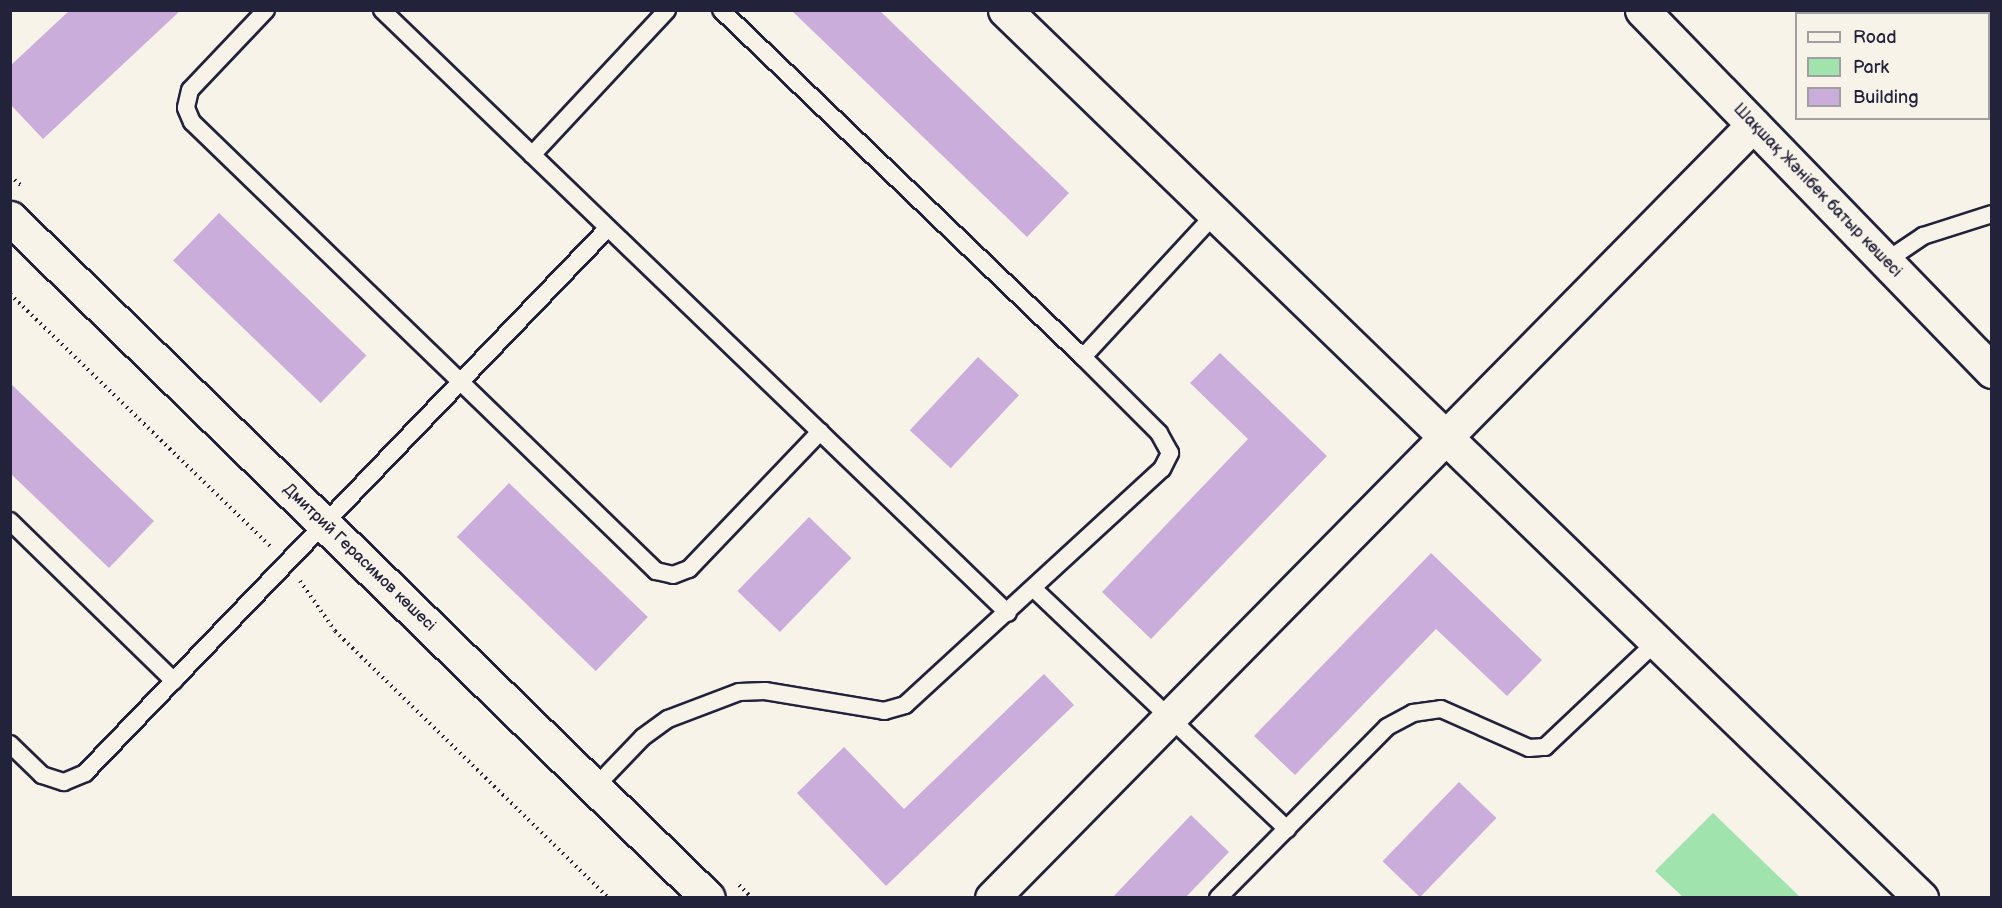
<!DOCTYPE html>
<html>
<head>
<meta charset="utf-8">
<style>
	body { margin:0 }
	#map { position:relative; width:2002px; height:908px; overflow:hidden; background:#f7f3e8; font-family:"Balsamiq Sans",sans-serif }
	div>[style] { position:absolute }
	.green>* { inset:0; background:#a1e3ad }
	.building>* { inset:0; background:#caadda; transform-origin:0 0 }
	.path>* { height:4px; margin-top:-2px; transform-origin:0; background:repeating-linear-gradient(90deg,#22223b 0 1.5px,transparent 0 6px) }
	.roads { filter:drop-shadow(2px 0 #22223b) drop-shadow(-2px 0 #22223b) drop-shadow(0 2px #22223b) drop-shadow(0 -2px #22223b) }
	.lane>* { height:16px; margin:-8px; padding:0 8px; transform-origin:8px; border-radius:8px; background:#f7f3e8 }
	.street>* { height:33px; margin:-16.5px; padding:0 16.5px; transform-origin:16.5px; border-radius:16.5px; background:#f7f3e8 }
	.secondary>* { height:33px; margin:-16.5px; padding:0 16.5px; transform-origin:16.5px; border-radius:16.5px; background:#f7f3e8 }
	span { translate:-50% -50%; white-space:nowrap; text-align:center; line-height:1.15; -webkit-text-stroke:6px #f7f3e8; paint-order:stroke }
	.street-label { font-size:16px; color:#22223b }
	.frame { position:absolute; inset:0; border:12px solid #22223b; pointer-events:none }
	.legend { position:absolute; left:1795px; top:12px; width:195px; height:108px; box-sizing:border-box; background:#f7f3e8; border:2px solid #a29fa3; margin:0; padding:8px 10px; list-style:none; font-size:18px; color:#22223b }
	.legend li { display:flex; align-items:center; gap:12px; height:30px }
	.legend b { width:30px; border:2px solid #a29fa3 }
</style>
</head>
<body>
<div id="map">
	<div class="green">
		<i style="clip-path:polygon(1713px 813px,1800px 897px,1683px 897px,1655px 871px)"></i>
	</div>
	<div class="building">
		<i style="clip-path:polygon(70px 10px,181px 10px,43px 139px,10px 104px,10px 66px)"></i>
		<i style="clip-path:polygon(791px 10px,879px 10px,1069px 193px,1027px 237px)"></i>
		<i style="left:219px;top:213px;width:205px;height:66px;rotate:44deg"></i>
		<i style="clip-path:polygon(1220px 353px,1327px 456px,1151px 639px,1102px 592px,1248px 439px,1190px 383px)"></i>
		<i style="left:978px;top:357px;width:56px;height:100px;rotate:43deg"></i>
		<i style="clip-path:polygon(10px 383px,154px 521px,109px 568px,10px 473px)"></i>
		<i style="left:509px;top:483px;width:193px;height:75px;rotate:44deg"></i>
		<i style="left:809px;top:517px;width:59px;height:103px;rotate:44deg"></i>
		<i style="clip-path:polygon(1431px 553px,1542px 660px,1507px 696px,1436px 629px,1295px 775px,1254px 736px)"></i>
		<i style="clip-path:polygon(1044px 674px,1074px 705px,886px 886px,797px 793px,844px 747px,904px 809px)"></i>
		<i style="left:1459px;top:782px;width:52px;height:110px;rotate:44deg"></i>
		<i style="clip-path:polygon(1191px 815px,1229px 852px,1185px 898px,1112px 898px)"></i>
	</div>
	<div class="path">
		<i style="left:10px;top:176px;width:17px;rotate:40deg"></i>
		<i style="left:10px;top:294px;width:362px;rotate:44.1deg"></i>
		<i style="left:300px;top:581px;width:61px;rotate:55deg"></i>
		<i style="left:335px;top:631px;width:383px;rotate:44.3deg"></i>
		<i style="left:739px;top:885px;width:18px;rotate:45deg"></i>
	</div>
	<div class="roads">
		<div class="lane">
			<i style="left:266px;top:10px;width:110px;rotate:133.5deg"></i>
			<i style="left:190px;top:90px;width:18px;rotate:103deg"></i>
			<i style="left:186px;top:108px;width:15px;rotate:67deg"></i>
			<i style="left:192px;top:122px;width:646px;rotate:44.06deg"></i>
			<i style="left:656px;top:571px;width:17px;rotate:13deg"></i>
			<i style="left:673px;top:575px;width:17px;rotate:-21deg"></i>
			<i style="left:689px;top:569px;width:190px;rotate:-46.3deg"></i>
			<i style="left:382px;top:10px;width:869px;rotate:43.93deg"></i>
			<i style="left:532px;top:155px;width:198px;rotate:-47deg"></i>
			<i style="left:1886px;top:261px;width:45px;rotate:-34deg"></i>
			<i style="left:1923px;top:236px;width:72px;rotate:-17.7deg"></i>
			<i style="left:1083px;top:357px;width:195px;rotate:-47.3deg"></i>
			<i style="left:10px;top:521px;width:229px;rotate:44.3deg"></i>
			<i style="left:1034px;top:589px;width:349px;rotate:43.5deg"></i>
			<i style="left:10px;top:744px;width:45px;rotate:44.1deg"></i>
			<i style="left:42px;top:775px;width:23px;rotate:18deg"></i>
			<i style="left:64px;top:782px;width:23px;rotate:-23deg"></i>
			<i style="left:85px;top:773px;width:755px;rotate:-46.18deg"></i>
			<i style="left:595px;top:787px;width:69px;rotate:-46.2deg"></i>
			<i style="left:643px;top:737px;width:31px;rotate:-36deg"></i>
			<i style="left:668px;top:719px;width:76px;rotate:-20.8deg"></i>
			<i style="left:739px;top:692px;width:26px;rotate:-2deg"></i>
			<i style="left:765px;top:691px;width:121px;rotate:9.5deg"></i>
			<i style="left:884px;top:711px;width:22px;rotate:-16deg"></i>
			<i style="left:905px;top:705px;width:349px;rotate:-42.6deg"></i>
			<i style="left:1162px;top:469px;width:18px;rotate:-63deg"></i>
			<i style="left:1170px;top:453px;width:23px;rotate:-119deg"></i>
			<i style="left:1159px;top:433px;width:107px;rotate:-135deg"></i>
			<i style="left:1083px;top:357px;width:501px;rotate:-136.21deg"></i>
			<i style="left:1218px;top:898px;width:240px;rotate:-45.3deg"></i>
			<i style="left:1387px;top:727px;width:30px;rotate:-28deg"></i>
			<i style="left:1413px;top:713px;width:28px;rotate:-8deg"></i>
			<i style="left:1441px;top:709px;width:96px;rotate:23.9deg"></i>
			<i style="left:1529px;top:748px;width:16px;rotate:-4deg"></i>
			<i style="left:1545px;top:747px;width:154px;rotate:-43.4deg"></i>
		</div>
		<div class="street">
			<i style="left:1005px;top:10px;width:1276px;rotate:44.11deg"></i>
			<i style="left:10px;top:218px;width:974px;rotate:44.25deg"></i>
			<i style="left:992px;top:898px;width:1085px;rotate:-45.45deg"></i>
		</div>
		<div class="secondary">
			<i style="left:1642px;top:10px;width:503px;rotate:45.89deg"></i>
		</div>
	</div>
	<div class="street-label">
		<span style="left:1817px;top:191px;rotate:46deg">Шақшақ Жәнібек батыр көшесі</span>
		<span style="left:359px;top:558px;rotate:44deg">Дмитрий Герасимов көшесі</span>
	</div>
	<div class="frame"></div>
	<ul class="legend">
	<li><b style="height:8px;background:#f7f3e8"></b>Road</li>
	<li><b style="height:16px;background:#a1e3ad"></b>Park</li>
	<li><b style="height:16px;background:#caadda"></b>Building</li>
	</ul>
</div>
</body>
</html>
